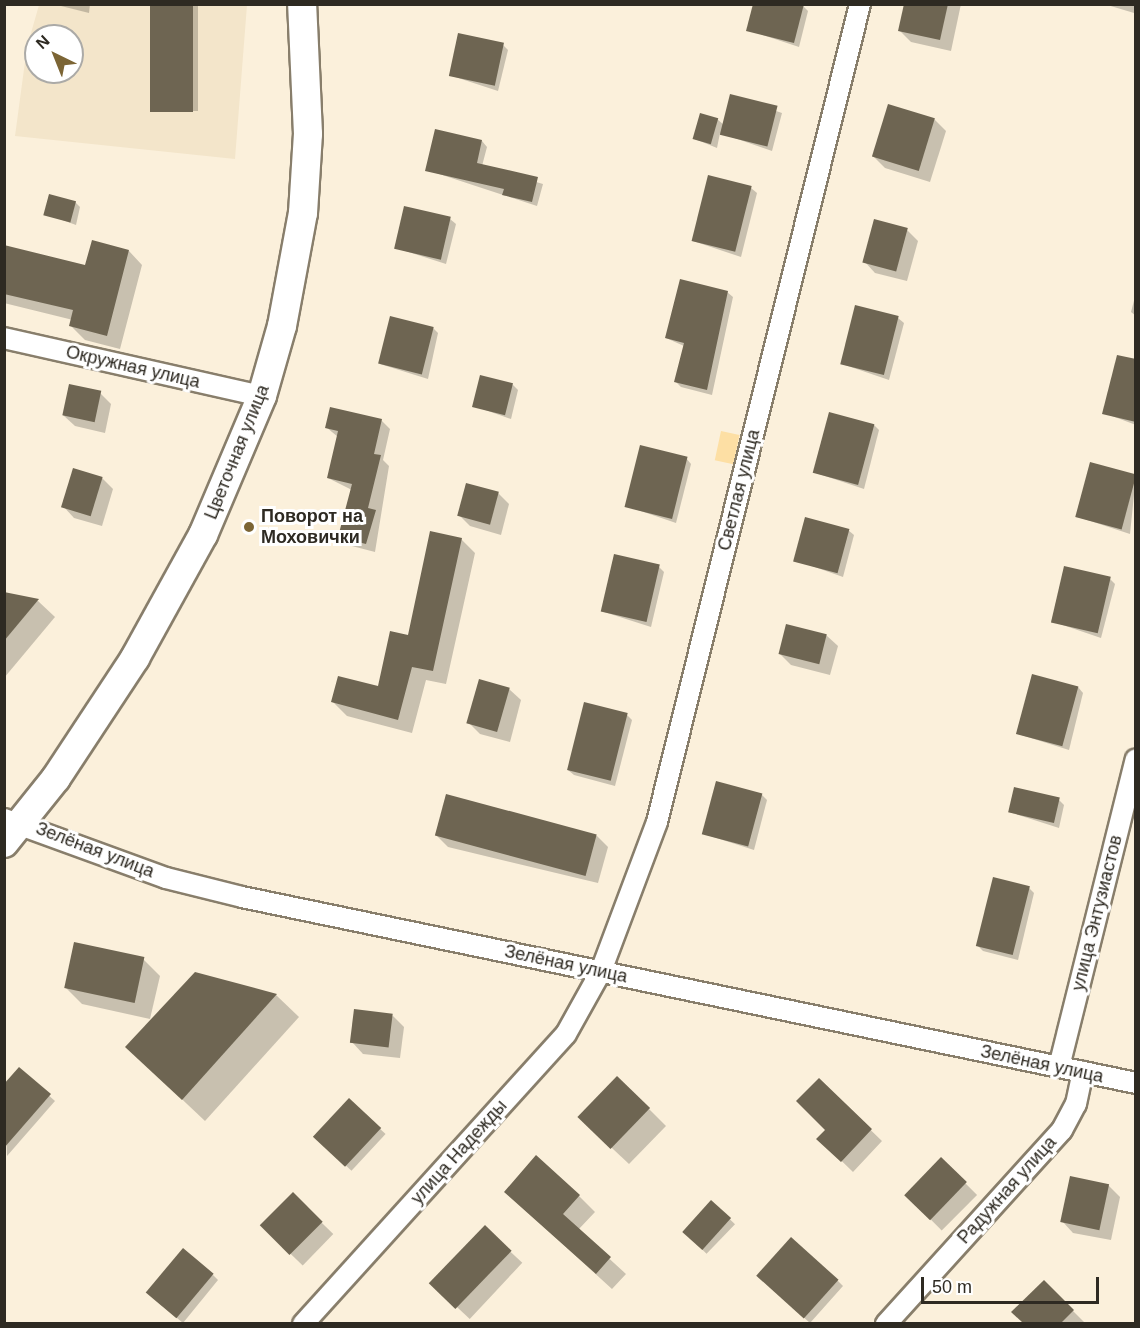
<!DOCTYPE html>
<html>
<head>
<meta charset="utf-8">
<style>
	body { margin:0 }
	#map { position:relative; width:1140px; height:1328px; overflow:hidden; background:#fbf0db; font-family:Arial,sans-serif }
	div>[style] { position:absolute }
	.built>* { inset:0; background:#f3e5ca }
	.green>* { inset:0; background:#fddfa4; transform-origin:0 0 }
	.shadow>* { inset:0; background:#0003; transform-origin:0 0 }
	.building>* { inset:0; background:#6e6552; transform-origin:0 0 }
	.roads { filter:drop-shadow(2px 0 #887e6b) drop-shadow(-2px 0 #887e6b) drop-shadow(0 2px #887e6b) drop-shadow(0 -2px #887e6b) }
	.street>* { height:20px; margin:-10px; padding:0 10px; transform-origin:10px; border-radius:10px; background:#fff }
	.secondary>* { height:28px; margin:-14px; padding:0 14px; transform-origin:14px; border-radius:14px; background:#fff }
	.dots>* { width:16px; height:16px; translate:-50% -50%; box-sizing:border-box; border:3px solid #fff; border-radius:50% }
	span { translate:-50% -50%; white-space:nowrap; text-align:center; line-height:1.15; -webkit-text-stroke:6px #fff; paint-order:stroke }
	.street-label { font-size:18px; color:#2e2a22 }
	.poi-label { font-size:18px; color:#2e2a22; font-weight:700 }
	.left { translate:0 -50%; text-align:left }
	.frame { position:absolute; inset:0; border:6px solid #2e2a22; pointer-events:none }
	.north { position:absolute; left:24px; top:24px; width:60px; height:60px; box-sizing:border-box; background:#fff; border:2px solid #abaaa7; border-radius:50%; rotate:317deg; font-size:16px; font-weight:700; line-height:24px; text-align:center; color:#2e2a22 }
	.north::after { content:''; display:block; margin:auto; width:21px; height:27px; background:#7c6535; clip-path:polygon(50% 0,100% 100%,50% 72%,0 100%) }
	.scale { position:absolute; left:921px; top:1277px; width:178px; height:27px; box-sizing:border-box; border:3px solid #2e2a22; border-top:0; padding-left:8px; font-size:18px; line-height:21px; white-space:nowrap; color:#2e2a22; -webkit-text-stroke:4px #fff; paint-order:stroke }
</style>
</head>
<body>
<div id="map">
	<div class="built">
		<i style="clip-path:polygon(evenodd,39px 5px,247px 5px,235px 159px,15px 136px,27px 47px,39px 5px,36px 36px,72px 36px,72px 72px,36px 72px,36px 36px)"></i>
	</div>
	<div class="green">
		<i style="left:721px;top:431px;width:19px;height:30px;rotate:12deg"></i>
	</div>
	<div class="shadow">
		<i style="clip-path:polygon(90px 4px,89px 13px,61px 6px,61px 4px)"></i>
		<i style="left:151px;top:4px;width:47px;height:107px"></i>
		<i style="clip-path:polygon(906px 4px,961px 4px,951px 51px,911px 42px,900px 31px)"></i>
		<i style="clip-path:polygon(1104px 4px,1136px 4px,1136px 6px,1134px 13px)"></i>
		<i style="clip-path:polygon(803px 6px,808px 11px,799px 47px,748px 30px)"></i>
		<i style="clip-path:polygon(503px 45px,508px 50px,498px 91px,449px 75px)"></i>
		<i style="clip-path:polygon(731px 96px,782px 113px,772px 151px,720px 133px,717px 148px,695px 139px,717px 119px,724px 125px)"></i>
		<i style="clip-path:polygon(934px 119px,946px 131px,930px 182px,885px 168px,874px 157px)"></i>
		<i style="clip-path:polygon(482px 141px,487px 147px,482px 166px,543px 184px,537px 206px,427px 170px)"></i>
		<i style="clip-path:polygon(751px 188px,757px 193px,741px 257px,693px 241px)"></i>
		<i style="clip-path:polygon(75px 202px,80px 207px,76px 225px,46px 214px)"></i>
		<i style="clip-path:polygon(450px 219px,456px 224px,446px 264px,396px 248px)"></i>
		<i style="clip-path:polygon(907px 230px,918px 241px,907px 281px,875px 273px,864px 261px)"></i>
		<i style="clip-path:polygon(4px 247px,86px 267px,129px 251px,142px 265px,120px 349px,85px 340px,71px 326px,73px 320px,4px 303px)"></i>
		<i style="clip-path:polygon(727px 292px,733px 297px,712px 395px,681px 387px,675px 381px,684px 346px,666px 338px)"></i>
		<i style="clip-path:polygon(1136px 293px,1136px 316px,1131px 312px)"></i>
		<i style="clip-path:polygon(898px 318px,904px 323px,889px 380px,842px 364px)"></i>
		<i style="clip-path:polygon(433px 328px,438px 333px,428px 379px,380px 364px)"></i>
		<i style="clip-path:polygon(1136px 361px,1136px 425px,1104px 413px)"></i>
		<i style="clip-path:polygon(513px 385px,518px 390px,511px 419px,474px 406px)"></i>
		<i style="clip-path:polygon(100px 393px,111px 404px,105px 433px,75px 426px,63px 415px)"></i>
		<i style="clip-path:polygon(381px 420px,390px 429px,383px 460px,389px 466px,375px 552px,348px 545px,340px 537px,352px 490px,328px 478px,338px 437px,326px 427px)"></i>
		<i style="clip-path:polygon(874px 425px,879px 430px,864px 489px,816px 473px)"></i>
		<i style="clip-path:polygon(686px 458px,691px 464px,676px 523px,626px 506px)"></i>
		<i style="clip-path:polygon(1136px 475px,1130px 534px,1078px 517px)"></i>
		<i style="clip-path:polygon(102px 478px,113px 489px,102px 526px,74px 518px,63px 506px)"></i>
		<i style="clip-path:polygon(498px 493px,509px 504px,501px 535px,470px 526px,459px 515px)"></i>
		<i style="clip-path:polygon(848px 530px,854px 535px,843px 577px,795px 560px)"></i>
		<i style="clip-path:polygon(461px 539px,475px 553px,446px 684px,426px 680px,412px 733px,347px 716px,333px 702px,379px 688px)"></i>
		<i style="clip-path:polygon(659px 567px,664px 572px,651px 627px,601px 611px)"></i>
		<i style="clip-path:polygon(1110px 579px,1115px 584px,1101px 638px,1051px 621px)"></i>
		<i style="clip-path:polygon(4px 594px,38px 601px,55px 617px,4px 678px)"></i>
		<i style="clip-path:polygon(826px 635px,838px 646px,830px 675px,791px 665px,780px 654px)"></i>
		<i style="clip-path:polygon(1078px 687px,1083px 693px,1069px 750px,1018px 734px)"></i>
		<i style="clip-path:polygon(509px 689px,521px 700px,510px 742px,480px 734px,468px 722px)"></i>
		<i style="clip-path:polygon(627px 715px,632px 720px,615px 786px,574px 775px,568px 770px)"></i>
		<i style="clip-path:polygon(761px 794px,767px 800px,754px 850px,704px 834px)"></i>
		<i style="clip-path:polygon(1059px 800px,1064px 805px,1059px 828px,1009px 812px)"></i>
		<i style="clip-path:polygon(436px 835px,597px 836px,608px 847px,598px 883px,448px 847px)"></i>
		<i style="clip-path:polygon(1029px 888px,1034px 893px,1018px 960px,983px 951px,977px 945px)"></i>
		<i style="clip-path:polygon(143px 959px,160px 976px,150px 1019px,82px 1004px,65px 987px)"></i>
		<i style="clip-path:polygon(196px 973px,276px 995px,299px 1017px,205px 1121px,150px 1069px)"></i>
		<i style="clip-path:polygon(393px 1016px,404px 1027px,400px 1058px,363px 1054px,352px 1042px)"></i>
		<i style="clip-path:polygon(19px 1069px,55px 1101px,7px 1156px,4px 1086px)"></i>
		<i style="clip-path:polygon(819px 1080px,882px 1141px,853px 1172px,819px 1139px,827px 1130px)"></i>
		<i style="left:349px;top:1100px;width:50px;height:50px;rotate:43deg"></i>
		<i style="clip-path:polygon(649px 1109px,666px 1126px,629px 1164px,597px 1134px)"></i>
		<i style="left:941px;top:1159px;width:51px;height:50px;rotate:45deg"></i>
		<i style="clip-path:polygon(1071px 1178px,1109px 1186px,1120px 1197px,1111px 1240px,1073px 1233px,1062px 1221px)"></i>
		<i style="left:293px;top:1195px;width:56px;height:44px;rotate:44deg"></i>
		<i style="clip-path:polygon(579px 1196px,595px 1212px,578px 1230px,626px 1274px,612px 1289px,522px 1207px)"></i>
		<i style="left:712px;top:1202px;width:32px;height:41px;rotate:44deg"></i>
		<i style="left:485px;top:1228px;width:51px;height:77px;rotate:43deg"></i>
		<i style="clip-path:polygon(213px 1275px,218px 1280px,183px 1323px,153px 1298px)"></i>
		<i style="clip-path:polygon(763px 1281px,838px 1281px,843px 1286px,810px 1323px)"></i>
		<i style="clip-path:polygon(1044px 1282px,1084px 1322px,1083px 1324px,1025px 1324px,1014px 1312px)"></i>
	</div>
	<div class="building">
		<i style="left:150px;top:4px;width:43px;height:108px"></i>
		<i style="clip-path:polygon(753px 4px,804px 4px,794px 43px,746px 31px)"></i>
		<i style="clip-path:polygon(904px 4px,948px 4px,940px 40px,898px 31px)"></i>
		<i style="left:458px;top:33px;width:47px;height:44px;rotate:12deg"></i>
		<i style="left:730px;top:94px;width:49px;height:42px;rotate:14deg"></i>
		<i style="left:888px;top:104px;width:49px;height:55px;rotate:17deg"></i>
		<i style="left:700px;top:113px;width:19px;height:27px;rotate:16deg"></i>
		<i style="clip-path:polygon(435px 129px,482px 140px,477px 163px,538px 177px,532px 202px,502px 195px,504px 189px,425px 171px)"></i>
		<i style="left:708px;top:175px;width:45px;height:68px;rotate:14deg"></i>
		<i style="left:49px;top:194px;width:28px;height:22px;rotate:15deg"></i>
		<i style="left:404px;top:206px;width:48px;height:44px;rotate:13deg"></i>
		<i style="left:874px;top:219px;width:35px;height:45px;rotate:15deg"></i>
		<i style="clip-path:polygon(92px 240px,129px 250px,107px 336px,69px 326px,73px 310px,4px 294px,4px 245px,85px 265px)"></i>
		<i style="clip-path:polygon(680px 279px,728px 291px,707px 390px,674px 382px,684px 343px,665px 338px)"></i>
		<i style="left:855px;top:305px;width:45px;height:61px;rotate:14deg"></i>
		<i style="left:390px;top:316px;width:45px;height:49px;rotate:14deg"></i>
		<i style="clip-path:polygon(1117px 355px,1136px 359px,1136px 422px,1102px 414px)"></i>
		<i style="left:480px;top:375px;width:34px;height:33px;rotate:14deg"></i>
		<i style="left:69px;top:384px;width:33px;height:32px;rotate:12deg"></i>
		<i style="clip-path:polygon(330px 407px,382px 419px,374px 454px,381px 455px,368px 508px,376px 510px,366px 544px,338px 537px,352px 484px,327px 478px,338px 431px,325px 428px)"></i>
		<i style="left:829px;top:412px;width:47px;height:63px;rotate:15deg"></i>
		<i style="left:640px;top:445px;width:49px;height:64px;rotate:14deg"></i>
		<i style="left:1090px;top:462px;width:48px;height:57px;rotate:15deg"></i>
		<i style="left:73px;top:468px;width:31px;height:41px;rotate:17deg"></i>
		<i style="left:466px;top:483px;width:34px;height:34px;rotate:15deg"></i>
		<i style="left:805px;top:517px;width:46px;height:46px;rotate:15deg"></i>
		<i style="clip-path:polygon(430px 531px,462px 538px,433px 671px,412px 667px,398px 720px,331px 702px,338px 676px,378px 686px,390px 631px,408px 635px)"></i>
		<i style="left:614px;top:554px;width:47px;height:59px;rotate:13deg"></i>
		<i style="left:1064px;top:566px;width:48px;height:58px;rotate:13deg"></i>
		<i style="clip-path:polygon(4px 592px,39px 599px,4px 641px)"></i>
		<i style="left:786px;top:624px;width:42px;height:31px;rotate:14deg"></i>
		<i style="left:1032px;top:674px;width:48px;height:62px;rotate:15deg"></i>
		<i style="left:479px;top:679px;width:32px;height:46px;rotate:16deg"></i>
		<i style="left:584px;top:702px;width:45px;height:70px;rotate:14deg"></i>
		<i style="left:716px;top:781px;width:48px;height:55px;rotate:15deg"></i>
		<i style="left:1014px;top:787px;width:47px;height:26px;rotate:13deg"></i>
		<i style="left:446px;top:794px;width:156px;height:43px;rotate:15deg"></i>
		<i style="left:993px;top:877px;width:38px;height:71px;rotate:14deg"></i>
		<i style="left:74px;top:942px;width:72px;height:47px;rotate:12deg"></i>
		<i style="clip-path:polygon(195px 972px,277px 994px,182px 1100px,125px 1047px)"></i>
		<i style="left:354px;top:1009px;width:39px;height:34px;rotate:7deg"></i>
		<i style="clip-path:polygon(19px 1067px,51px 1094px,4px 1148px,4px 1084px)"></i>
		<i style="left:617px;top:1076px;width:46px;height:57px;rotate:44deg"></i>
		<i style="clip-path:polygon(819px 1078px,872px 1129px,841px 1162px,816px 1139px,825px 1130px,796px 1101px)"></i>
		<i style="left:349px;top:1098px;width:44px;height:53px;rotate:43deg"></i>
		<i style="clip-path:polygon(536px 1155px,580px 1195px,563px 1214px,611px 1257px,596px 1274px,504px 1192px)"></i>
		<i style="left:941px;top:1157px;width:36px;height:53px;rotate:44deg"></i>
		<i style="left:1070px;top:1176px;width:40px;height:47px;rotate:12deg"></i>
		<i style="left:293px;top:1192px;width:42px;height:47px;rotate:45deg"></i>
		<i style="left:711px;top:1200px;width:27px;height:43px;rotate:42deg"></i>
		<i style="left:485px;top:1225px;width:37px;height:81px;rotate:44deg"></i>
		<i style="left:791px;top:1237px;width:64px;height:52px;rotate:42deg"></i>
		<i style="left:183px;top:1248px;width:40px;height:58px;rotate:40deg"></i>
		<i style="clip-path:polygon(1044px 1280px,1074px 1310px,1061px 1323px,1023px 1323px,1011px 1312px)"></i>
	</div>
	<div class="roads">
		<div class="street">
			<i style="left:4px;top:338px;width:264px;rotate:12.7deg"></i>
			<i style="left:4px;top:819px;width:172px;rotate:20deg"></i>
			<i style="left:166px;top:878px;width:78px;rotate:14deg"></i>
			<i style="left:242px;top:897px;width:913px;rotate:11.75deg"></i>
			<i style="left:1059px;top:1067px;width:317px;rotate:-76deg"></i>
			<i style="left:303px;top:1324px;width:391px;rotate:-47.8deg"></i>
			<i style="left:566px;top:1034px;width:72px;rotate:-60.9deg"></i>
			<i style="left:601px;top:971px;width:159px;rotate:-69.4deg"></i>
			<i style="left:657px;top:822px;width:843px;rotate:-76.06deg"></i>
			<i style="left:886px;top:1324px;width:262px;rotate:-47.8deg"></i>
			<i style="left:1062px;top:1130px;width:30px;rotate:-62deg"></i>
			<i style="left:1076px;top:1104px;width:33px;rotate:-78deg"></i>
		</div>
		<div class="secondary">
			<i style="left:4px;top:843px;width:83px;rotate:-51.3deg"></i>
			<i style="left:56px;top:778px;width:144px;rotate:-56.6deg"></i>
			<i style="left:135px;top:658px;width:141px;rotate:-61.1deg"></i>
			<i style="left:203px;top:535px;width:151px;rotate:-67deg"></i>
			<i style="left:262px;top:396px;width:73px;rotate:-74.1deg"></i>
			<i style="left:282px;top:326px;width:115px;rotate:-79.5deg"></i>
			<i style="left:303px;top:213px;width:79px;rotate:-86.4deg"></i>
			<i style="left:308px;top:134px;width:130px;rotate:-92.6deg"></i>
		</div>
	</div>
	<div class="dots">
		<i style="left:249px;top:527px;background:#7c6535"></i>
	</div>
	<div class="street-label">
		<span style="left:133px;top:367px;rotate:13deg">Окружная улица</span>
		<span style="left:237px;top:452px;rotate:-68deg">Цветочная улица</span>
		<span style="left:739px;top:490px;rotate:-76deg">Светлая улица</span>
		<span style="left:95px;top:850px;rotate:21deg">Зелёная улица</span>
		<span style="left:1097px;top:913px;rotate:-76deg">улица Энтузиастов</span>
		<span style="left:566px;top:964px;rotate:12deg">Зелёная улица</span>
		<span style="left:1042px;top:1064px;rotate:12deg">Зелёная улица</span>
		<span style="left:459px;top:1152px;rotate:-48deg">улица Надежды</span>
		<span style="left:1007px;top:1190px;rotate:-48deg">Радужная улица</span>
	</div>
	<div class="poi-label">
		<span class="left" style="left:261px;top:527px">Поворот на<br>Моховички</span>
	</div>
	<div class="frame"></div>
	<div class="north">N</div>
	<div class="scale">50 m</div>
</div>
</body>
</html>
